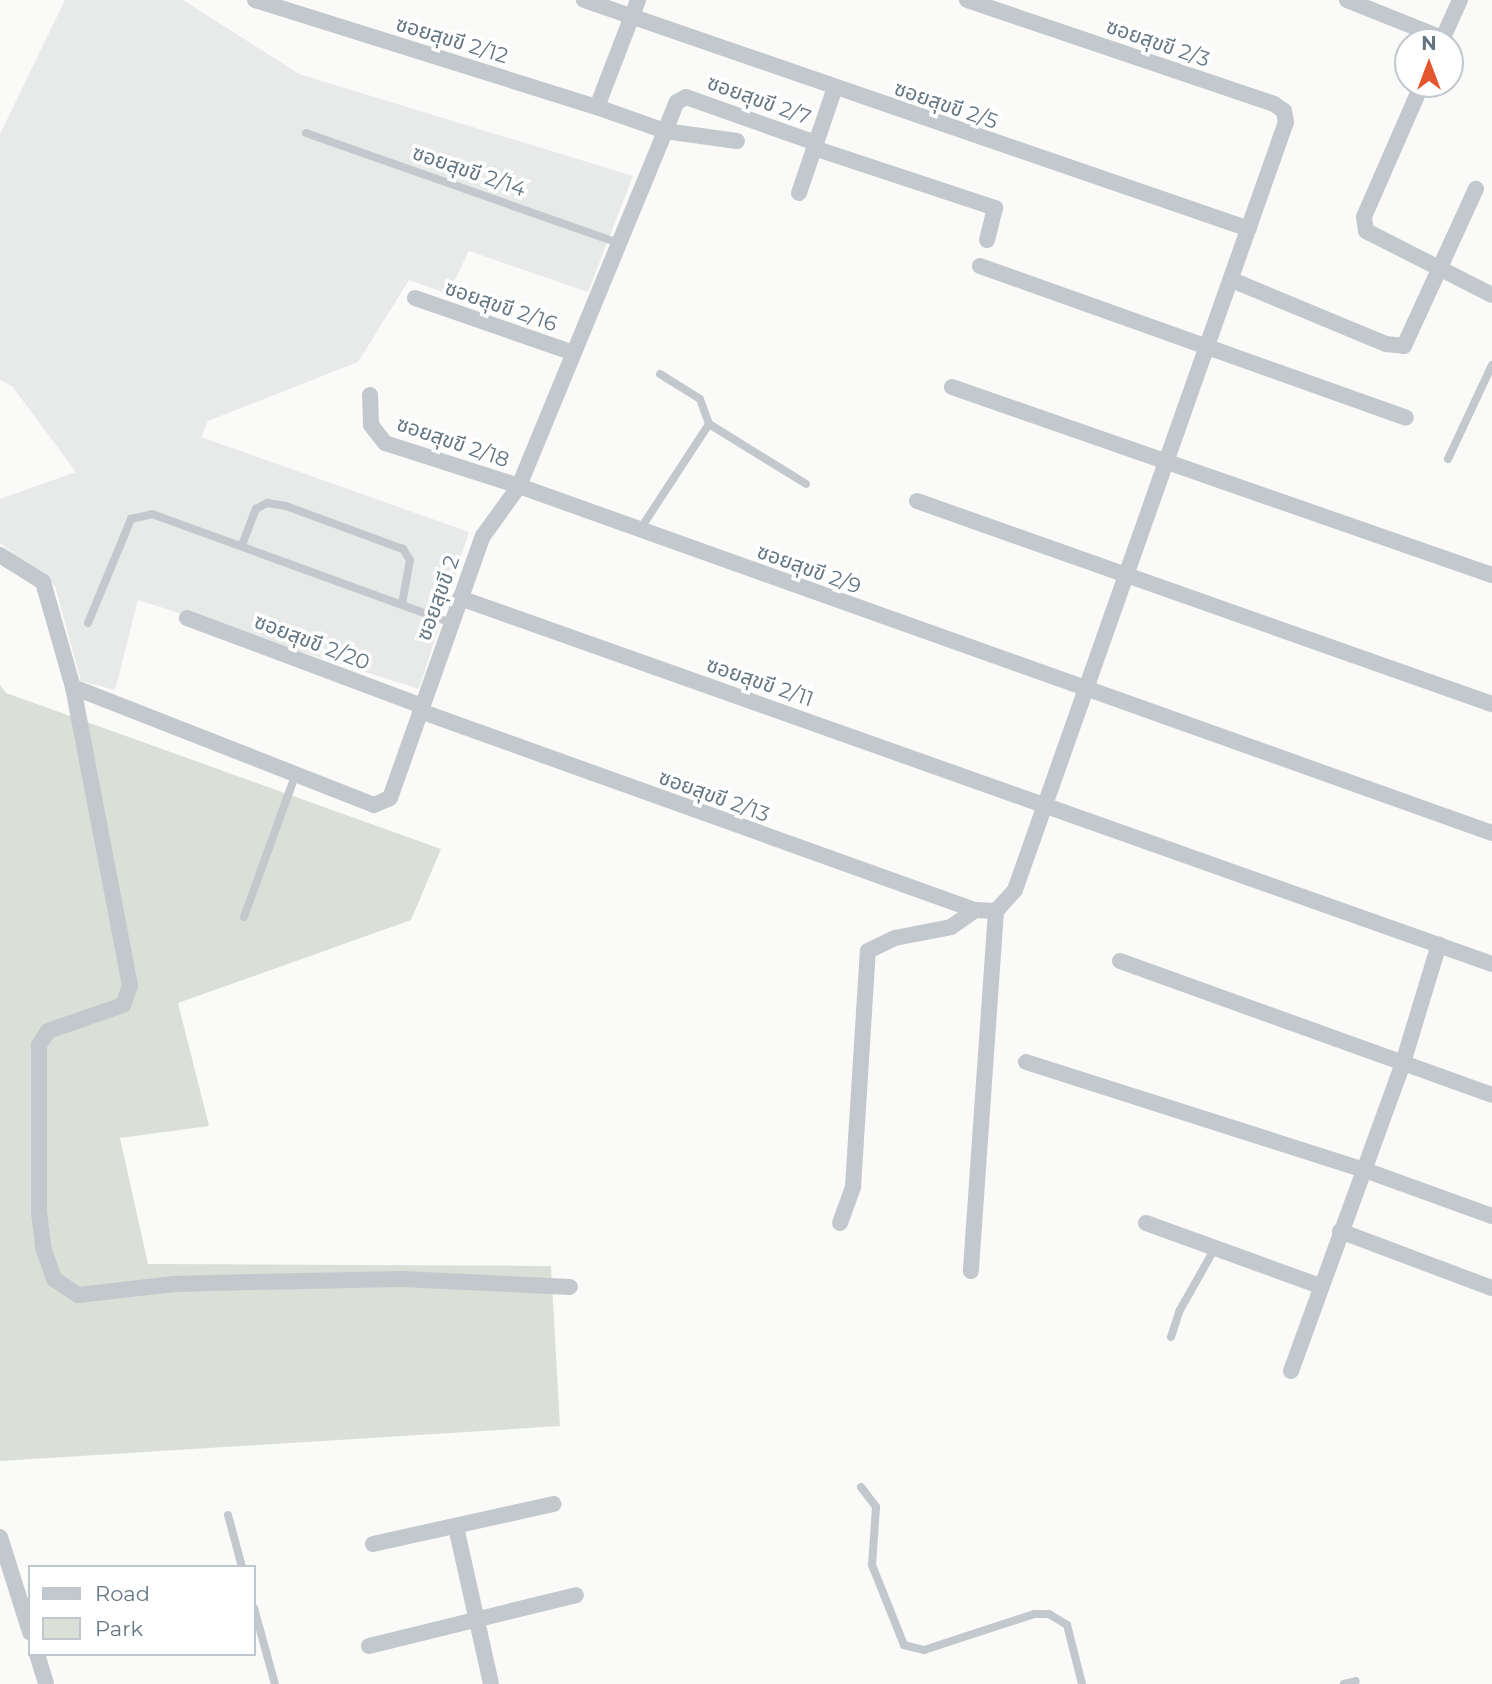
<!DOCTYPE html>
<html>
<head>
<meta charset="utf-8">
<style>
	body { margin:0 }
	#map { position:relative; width:1492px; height:1684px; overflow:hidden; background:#fafaf8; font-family:Montserrat,"Noto Sans Thai",sans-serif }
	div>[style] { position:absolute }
	.built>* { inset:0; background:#e8e9e9 }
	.green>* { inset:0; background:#dadfd7 }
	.service>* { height:8px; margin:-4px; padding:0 4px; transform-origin:4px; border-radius:4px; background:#c3c8cc }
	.minor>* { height:16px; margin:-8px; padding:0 8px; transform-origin:8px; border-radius:8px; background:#c3c8cc }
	span { translate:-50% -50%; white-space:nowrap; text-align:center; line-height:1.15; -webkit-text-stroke:7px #fff; paint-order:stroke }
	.street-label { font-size:21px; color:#657683 }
	.legend { position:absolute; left:28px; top:1565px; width:228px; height:91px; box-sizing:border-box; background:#fff; border:2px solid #c1c8cd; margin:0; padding:9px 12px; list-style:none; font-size:21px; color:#657683 }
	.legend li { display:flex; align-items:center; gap:14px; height:35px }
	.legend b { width:35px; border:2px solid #c1c8cd }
	.north { position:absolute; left:1394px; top:28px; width:70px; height:70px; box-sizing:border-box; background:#fff; border:2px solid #c1c8cd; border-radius:50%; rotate:0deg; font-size:19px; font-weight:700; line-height:28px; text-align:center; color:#657683 }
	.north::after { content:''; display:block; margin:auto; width:24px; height:32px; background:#e4572e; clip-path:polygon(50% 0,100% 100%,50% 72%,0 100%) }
</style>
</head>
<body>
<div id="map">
	<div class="built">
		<i style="clip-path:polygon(65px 0,183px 0,299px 74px,633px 176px,588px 292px,469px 251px,448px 294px,409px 280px,358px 362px,208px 421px,201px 437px,469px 532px,419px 689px,138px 600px,115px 690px,81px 681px,55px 586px,0 543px,0 499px,76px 472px,12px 386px,0 380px,0 134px)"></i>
	</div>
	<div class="green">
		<i style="clip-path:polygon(0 685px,6px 693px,441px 849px,411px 920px,178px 1003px,209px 1126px,120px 1138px,148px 1264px,551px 1266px,560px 1426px,0 1461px)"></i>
	</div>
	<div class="service">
		<i style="left:306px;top:133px;width:332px;rotate:19.4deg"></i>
		<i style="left:660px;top:374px;width:47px;rotate:32deg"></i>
		<i style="left:700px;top:399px;width:27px;rotate:70deg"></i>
		<i style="left:1448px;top:459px;width:104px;rotate:-64.9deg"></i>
		<i style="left:639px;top:531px;width:128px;rotate:-56.8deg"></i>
		<i style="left:709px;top:424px;width:114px;rotate:31.7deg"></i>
		<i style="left:242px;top:545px;width:39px;rotate:-69deg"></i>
		<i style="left:256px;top:509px;width:13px;rotate:-29deg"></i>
		<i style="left:267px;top:503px;width:19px;rotate:9deg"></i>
		<i style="left:286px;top:506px;width:125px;rotate:20.2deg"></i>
		<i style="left:403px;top:549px;width:13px;rotate:58deg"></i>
		<i style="left:410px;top:560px;width:45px;rotate:100.3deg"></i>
		<i style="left:88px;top:623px;width:113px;rotate:-67.5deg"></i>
		<i style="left:131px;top:519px;width:22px;rotate:-13deg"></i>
		<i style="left:152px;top:514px;width:318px;rotate:20deg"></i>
		<i style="left:244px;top:917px;width:150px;rotate:-70.1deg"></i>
		<i style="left:1171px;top:1337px;width:28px;rotate:-72deg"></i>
		<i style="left:1180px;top:1310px;width:71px;rotate:-60.6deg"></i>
		<i style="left:861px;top:1487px;width:25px;rotate:53deg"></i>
		<i style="left:876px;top:1507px;width:58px;rotate:93.9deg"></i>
		<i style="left:872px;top:1565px;width:86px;rotate:68.2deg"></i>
		<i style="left:904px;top:1645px;width:21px;rotate:14deg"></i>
		<i style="left:924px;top:1650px;width:116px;rotate:-18.1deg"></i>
		<i style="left:1034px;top:1614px;width:15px"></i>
		<i style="left:1049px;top:1614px;width:21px;rotate:31deg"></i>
		<i style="left:1067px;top:1625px;width:61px;rotate:75.7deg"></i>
		<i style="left:228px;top:1515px;width:54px;rotate:74.9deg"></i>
		<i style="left:254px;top:1608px;width:79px;rotate:74.6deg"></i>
		<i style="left:1344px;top:1684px;width:12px;rotate:-14deg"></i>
	</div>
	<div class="minor">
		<i style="left:255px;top:0;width:358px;rotate:17.4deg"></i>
		<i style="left:584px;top:0;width:703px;rotate:19deg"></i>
		<i style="left:967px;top:0;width:324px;rotate:18.7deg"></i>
		<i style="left:1274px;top:104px;width:12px;rotate:35deg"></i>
		<i style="left:1284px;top:111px;width:11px;rotate:80deg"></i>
		<i style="left:1286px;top:122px;width:814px;rotate:109.44deg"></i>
		<i style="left:1015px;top:890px;width:28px;rotate:132deg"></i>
		<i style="left:996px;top:911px;width:361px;rotate:94deg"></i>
		<i style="left:1347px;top:0;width:102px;rotate:21.8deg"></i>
		<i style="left:1441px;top:42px;width:46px;rotate:-65.7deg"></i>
		<i style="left:1422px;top:84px;width:145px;rotate:113.6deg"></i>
		<i style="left:1364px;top:217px;width:14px;rotate:82deg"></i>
		<i style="left:1366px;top:231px;width:141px;rotate:26.9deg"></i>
		<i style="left:737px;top:141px;width:73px;rotate:-172.1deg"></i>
		<i style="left:665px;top:131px;width:31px;rotate:-68deg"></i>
		<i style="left:677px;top:102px;width:10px;rotate:-29deg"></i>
		<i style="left:686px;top:97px;width:138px;rotate:19.5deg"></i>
		<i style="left:814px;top:148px;width:191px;rotate:18.3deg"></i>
		<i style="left:995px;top:208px;width:33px;rotate:104deg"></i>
		<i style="left:799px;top:193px;width:109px;rotate:-71.2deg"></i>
		<i style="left:980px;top:266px;width:452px;rotate:19.6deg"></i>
		<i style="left:1232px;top:280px;width:167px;rotate:22.6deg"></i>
		<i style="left:1386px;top:344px;width:18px;rotate:6deg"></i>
		<i style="left:1404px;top:346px;width:173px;rotate:-65.4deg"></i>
		<i style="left:415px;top:298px;width:168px;rotate:19.1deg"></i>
		<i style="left:952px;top:387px;width:572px;rotate:19.2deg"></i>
		<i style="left:370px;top:395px;width:30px;rotate:88deg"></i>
		<i style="left:371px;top:425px;width:23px;rotate:52deg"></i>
		<i style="left:385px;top:443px;width:141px;rotate:17.8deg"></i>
		<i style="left:519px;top:486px;width:1033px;rotate:19.63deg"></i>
		<i style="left:917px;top:501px;width:610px;rotate:19.45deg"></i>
		<i style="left:0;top:555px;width:51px;rotate:32.1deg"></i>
		<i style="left:43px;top:582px;width:109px;rotate:74.1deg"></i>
		<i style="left:73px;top:687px;width:323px;rotate:21.4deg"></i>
		<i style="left:374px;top:805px;width:17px;rotate:-24deg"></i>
		<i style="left:390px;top:798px;width:278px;rotate:-70.5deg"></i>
		<i style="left:483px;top:536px;width:62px;rotate:-54.2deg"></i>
		<i style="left:519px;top:486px;width:384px;rotate:-67.6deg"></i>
		<i style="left:665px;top:131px;width:72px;rotate:-160.6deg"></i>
		<i style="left:597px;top:107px;width:115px;rotate:-69deg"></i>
		<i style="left:460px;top:598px;width:1095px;rotate:19.53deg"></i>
		<i style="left:187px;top:618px;width:251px;rotate:20.5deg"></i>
		<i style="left:73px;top:687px;width:304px;rotate:79.2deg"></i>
		<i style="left:130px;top:986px;width:20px;rotate:110deg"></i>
		<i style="left:123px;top:1005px;width:79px;rotate:160.9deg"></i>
		<i style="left:48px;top:1031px;width:17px;rotate:123deg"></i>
		<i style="left:39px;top:1045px;width:167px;rotate:90deg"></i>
		<i style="left:39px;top:1212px;width:38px;rotate:83deg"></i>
		<i style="left:44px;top:1250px;width:31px;rotate:71deg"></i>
		<i style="left:54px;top:1279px;width:29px;rotate:34deg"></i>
		<i style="left:78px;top:1295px;width:97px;rotate:-6.5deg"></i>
		<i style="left:174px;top:1284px;width:77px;rotate:-1.5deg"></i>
		<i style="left:251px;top:1282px;width:151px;rotate:-1.1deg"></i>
		<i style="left:402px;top:1279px;width:168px;rotate:2.7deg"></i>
		<i style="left:420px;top:711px;width:590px;rotate:19.73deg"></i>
		<i style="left:975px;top:910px;width:21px;rotate:3deg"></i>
		<i style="left:1120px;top:961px;width:395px;rotate:19.8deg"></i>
		<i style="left:1026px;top:1062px;width:353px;rotate:17.7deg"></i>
		<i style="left:1362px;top:1169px;width:138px;rotate:19.9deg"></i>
		<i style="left:840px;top:1223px;width:38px;rotate:-70deg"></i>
		<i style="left:853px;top:1187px;width:236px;rotate:-86.4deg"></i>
		<i style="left:868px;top:951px;width:30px;rotate:-26deg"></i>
		<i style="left:895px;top:938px;width:57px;rotate:-11.1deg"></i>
		<i style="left:951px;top:927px;width:29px;rotate:-35deg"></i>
		<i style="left:1146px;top:1223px;width:185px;rotate:19.9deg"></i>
		<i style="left:1340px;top:1231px;width:162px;rotate:20.6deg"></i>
		<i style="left:1291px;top:1371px;width:325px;rotate:-70deg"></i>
		<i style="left:1402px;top:1066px;width:127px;rotate:-73.1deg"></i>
		<i style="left:456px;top:1527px;width:161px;rotate:77.4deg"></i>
		<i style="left:0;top:1537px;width:100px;rotate:72.5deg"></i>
		<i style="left:373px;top:1544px;width:185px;rotate:-12.5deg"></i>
		<i style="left:369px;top:1646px;width:213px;rotate:-13.8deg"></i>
		<i style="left:37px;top:1654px;width:31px;rotate:73deg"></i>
	</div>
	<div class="street-label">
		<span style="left:452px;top:40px;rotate:17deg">ซอยสุขขี 2/12</span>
		<span style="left:1158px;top:43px;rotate:19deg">ซอยสุขขี 2/3</span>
		<span style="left:759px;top:100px;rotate:20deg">ซอยสุขขี 2/7</span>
		<span style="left:946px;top:105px;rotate:19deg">ซอยสุขขี 2/5</span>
		<span style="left:469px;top:171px;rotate:19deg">ซอยสุขขี 2/14</span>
		<span style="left:501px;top:306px;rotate:19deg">ซอยสุขขี 2/16</span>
		<span style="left:453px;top:442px;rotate:19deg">ซอยสุขขี 2/18</span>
		<span style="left:809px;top:569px;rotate:20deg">ซอยสุขขี 2/9</span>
		<span style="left:438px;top:598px;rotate:-70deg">ซอยสุขขี 2</span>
		<span style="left:312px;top:642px;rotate:21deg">ซอยสุขขี 2/20</span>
		<span style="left:760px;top:682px;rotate:19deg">ซอยสุขขี 2/11</span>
		<span style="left:714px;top:796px;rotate:20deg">ซอยสุขขี 2/13</span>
	</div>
	<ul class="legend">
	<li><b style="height:9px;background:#c3c8cc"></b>Road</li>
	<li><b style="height:19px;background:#dadfd7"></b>Park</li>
	</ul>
	<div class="north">N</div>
</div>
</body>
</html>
